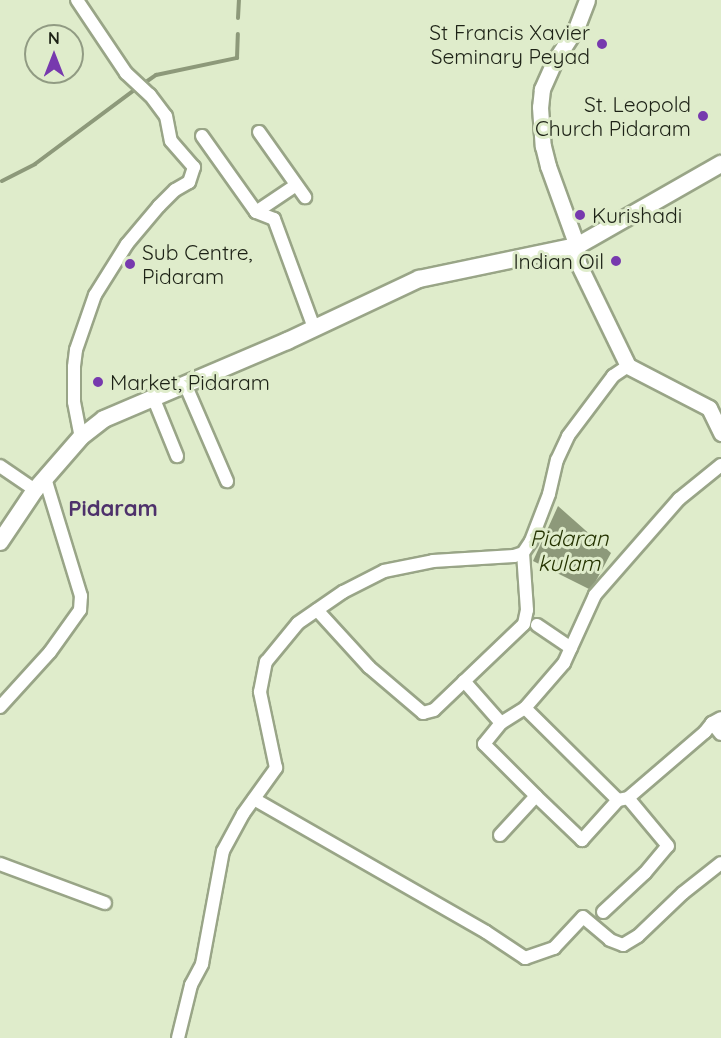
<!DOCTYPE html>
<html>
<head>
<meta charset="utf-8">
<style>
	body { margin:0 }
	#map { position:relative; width:721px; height:1038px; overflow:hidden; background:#dfeccb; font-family:Quicksand,sans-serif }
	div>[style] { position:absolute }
	.water>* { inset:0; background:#8d997a }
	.stream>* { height:4px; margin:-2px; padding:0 2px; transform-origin:2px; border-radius:2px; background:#8d997a }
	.roads { filter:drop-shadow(2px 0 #99a587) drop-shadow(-2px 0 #99a587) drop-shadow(0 2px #99a587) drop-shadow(0 -2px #99a587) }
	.minor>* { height:12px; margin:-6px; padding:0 6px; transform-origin:6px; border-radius:6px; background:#fff }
	.tertiary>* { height:15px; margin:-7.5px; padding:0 7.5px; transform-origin:7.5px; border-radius:7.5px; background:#fff }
	.secondary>* { height:16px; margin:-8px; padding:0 8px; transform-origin:8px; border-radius:8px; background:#fff }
	.dots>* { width:16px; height:16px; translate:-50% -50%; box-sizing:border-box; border:3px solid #dfeccb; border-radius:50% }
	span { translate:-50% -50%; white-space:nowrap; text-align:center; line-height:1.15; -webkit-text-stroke:6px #dfeccb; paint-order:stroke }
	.poi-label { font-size:21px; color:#1d2216 }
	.right { translate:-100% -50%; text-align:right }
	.left { translate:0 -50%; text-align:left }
	.neighbourhood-label { font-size:22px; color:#4e316b; font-weight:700 }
	.water-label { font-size:22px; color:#253300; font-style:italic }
	.north { position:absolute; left:24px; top:24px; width:60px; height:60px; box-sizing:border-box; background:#dfeccb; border:2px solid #919b83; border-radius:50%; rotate:0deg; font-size:16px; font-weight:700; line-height:24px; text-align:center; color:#1d2216 }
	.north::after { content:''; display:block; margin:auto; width:21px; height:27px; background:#7739ae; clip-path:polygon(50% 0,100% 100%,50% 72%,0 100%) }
</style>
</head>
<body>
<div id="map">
	<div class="water">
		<i style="clip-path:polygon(558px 506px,611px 553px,591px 590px,533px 561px)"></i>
	</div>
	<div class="stream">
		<i style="left:238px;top:18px;width:18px;rotate:-87deg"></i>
		<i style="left:143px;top:84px;width:16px;rotate:-35deg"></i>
		<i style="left:156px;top:75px;width:83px;rotate:-11.9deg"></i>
		<i style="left:237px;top:58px;width:24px;rotate:-88deg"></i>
		<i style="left:2px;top:181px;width:37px;rotate:-27deg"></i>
		<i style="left:35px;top:164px;width:127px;rotate:-36.7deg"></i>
	</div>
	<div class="roads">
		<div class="minor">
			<i style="left:77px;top:0;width:88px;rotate:56.1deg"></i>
			<i style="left:126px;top:73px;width:33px;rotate:43deg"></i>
			<i style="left:150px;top:95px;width:26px;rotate:53deg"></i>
			<i style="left:166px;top:116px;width:25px;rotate:79deg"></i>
			<i style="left:171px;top:141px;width:35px;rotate:49deg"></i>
			<i style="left:194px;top:167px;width:16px;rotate:108deg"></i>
			<i style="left:189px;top:182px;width:16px;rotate:150deg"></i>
			<i style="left:175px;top:190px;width:23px;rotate:135deg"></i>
			<i style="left:159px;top:206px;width:50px;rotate:130.1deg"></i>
			<i style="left:127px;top:244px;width:60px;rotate:122.1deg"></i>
			<i style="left:95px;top:295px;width:58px;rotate:109.1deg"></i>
			<i style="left:76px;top:350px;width:17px;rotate:97deg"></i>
			<i style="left:74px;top:367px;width:35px;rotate:90deg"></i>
			<i style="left:74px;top:402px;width:36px;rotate:79deg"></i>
			<i style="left:259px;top:132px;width:80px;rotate:54.7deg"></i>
			<i style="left:202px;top:136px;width:93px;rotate:54.6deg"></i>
			<i style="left:256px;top:212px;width:19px;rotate:21deg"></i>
			<i style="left:274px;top:219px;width:116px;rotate:69.8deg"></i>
			<i style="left:256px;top:212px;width:48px;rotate:-34deg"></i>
			<i style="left:185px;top:384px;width:106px;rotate:66.6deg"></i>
			<i style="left:153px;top:397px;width:64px;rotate:67.9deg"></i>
			<i style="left:721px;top:465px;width:54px;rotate:141deg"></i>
			<i style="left:679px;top:499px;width:128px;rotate:131.2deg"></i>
			<i style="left:595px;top:595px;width:75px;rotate:114.5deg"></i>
			<i style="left:564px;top:663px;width:60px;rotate:130.9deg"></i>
			<i style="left:525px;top:708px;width:131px;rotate:44.7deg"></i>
			<i style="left:618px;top:800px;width:10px;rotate:-11deg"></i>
			<i style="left:628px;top:798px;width:101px;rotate:-40.6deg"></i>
			<i style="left:705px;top:732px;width:11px;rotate:-52deg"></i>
			<i style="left:712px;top:723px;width:10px;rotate:-29deg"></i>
			<i style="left:0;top:466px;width:42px;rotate:34.4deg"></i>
			<i style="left:317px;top:610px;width:77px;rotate:47.6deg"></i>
			<i style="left:369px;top:667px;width:71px;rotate:40.4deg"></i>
			<i style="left:423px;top:713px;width:11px;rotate:-15deg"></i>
			<i style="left:434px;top:710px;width:124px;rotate:-43.7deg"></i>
			<i style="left:524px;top:624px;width:14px;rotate:-78deg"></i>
			<i style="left:527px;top:610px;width:57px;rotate:-94deg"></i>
			<i style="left:537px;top:625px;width:41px;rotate:34.1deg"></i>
			<i style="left:464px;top:681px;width:56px;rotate:48.6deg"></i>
			<i style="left:0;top:707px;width:74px;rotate:-47.7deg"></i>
			<i style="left:50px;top:652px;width:52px;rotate:-54.5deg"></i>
			<i style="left:80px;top:610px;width:14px;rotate:-86deg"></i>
			<i style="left:81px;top:596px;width:123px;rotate:-107deg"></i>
			<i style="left:525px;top:708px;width:28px;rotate:148deg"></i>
			<i style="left:501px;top:723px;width:27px;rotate:129deg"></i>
			<i style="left:484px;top:744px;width:74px;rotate:45deg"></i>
			<i style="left:536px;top:796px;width:64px;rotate:43.7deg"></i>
			<i style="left:582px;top:840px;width:54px;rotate:-48deg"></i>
			<i style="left:712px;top:723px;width:14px;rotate:51deg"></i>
			<i style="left:254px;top:799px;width:267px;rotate:29.8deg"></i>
			<i style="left:486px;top:932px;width:47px;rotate:33.7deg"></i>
			<i style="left:525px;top:958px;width:31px;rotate:-19deg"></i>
			<i style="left:554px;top:948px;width:42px;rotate:-46.9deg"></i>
			<i style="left:583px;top:917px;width:35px;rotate:40deg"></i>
			<i style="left:610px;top:940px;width:14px;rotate:21deg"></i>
			<i style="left:623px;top:945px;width:17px;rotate:-31deg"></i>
			<i style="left:638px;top:936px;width:62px;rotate:-43.7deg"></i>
			<i style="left:683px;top:893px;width:48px;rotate:-38.3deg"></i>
			<i style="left:500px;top:835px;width:53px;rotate:-47.3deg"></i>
			<i style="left:0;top:864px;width:112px;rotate:20.4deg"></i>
			<i style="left:603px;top:912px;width:57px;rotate:-42.9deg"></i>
			<i style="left:645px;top:873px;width:35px;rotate:-50deg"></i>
			<i style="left:668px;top:846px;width:62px;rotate:-129.8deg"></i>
			<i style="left:178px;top:1038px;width:55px;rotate:-76.2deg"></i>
			<i style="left:191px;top:985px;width:24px;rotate:-62deg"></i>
			<i style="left:202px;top:964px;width:115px;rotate:-79.5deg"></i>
			<i style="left:223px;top:851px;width:42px;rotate:-61.6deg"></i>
			<i style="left:243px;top:814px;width:57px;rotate:-54.3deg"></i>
			<i style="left:276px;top:768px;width:78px;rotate:-101.9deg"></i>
			<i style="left:260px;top:692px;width:31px;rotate:-79deg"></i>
			<i style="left:266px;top:662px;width:50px;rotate:-50.6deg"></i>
			<i style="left:298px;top:623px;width:55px;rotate:-34.6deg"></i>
			<i style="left:343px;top:592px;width:46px;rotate:-27.1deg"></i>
			<i style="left:384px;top:571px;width:50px;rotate:-11.5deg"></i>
			<i style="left:433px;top:561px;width:81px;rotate:-3.5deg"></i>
			<i style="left:514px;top:556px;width:9px;rotate:-18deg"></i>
			<i style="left:523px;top:553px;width:14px;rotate:-56deg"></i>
			<i style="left:531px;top:541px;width:50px;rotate:-69deg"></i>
			<i style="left:549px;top:494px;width:35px;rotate:-77deg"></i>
			<i style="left:557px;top:460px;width:26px;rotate:-65deg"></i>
			<i style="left:568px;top:436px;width:75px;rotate:-53.1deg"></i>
			<i style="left:613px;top:376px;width:18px;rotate:-34deg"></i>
		</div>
		<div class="tertiary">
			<i style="left:587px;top:0;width:30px;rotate:111deg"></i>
			<i style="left:576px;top:28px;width:40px;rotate:122.9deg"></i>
			<i style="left:554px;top:62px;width:30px;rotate:114deg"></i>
			<i style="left:542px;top:89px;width:18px;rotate:96deg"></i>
			<i style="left:540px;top:107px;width:39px;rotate:86deg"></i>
			<i style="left:543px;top:146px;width:21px;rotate:76deg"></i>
			<i style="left:548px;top:166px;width:85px;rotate:70.1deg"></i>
			<i style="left:577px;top:246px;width:17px;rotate:87deg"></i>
			<i style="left:578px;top:263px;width:114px;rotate:64.1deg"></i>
			<i style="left:628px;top:366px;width:91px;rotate:27.4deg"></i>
			<i style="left:709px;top:408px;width:28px;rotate:64deg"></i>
		</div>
		<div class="secondary">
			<i style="left:0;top:542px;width:63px;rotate:-56.1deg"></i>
			<i style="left:35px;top:490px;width:70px;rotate:-49deg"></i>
			<i style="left:81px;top:437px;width:29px;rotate:-38deg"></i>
			<i style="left:104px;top:419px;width:199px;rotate:-23.1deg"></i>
			<i style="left:287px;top:341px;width:146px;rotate:-25.2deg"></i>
			<i style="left:419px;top:279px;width:161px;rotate:-11.8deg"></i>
			<i style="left:577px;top:246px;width:166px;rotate:-29.7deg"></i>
		</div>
	</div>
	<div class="dots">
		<i style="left:602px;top:44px;background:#7739ae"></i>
		<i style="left:703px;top:116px;background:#7739ae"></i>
		<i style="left:580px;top:215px;background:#7739ae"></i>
		<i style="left:616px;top:261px;background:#7739ae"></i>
		<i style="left:130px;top:264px;background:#7739ae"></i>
		<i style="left:98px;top:382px;background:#7739ae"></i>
	</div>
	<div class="poi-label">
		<span class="right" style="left:590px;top:44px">St Francis Xavier<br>Seminary Peyad</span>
		<span class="right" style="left:691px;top:116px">St. Leopold<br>Church Pidaram</span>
		<span class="left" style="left:592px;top:215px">Kurishadi</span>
		<span class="left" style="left:142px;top:264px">Sub Centre,<br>Pidaram</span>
		<span class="right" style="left:604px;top:261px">Indian Oil</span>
		<span class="left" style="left:110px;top:382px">Market, Pidaram</span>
	</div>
	<div class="neighbourhood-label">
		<span style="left:113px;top:509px">Pidaram</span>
	</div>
	<div class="water-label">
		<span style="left:569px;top:551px">Pidaran<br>kulam</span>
	</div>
	<div class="north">N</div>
</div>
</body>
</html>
